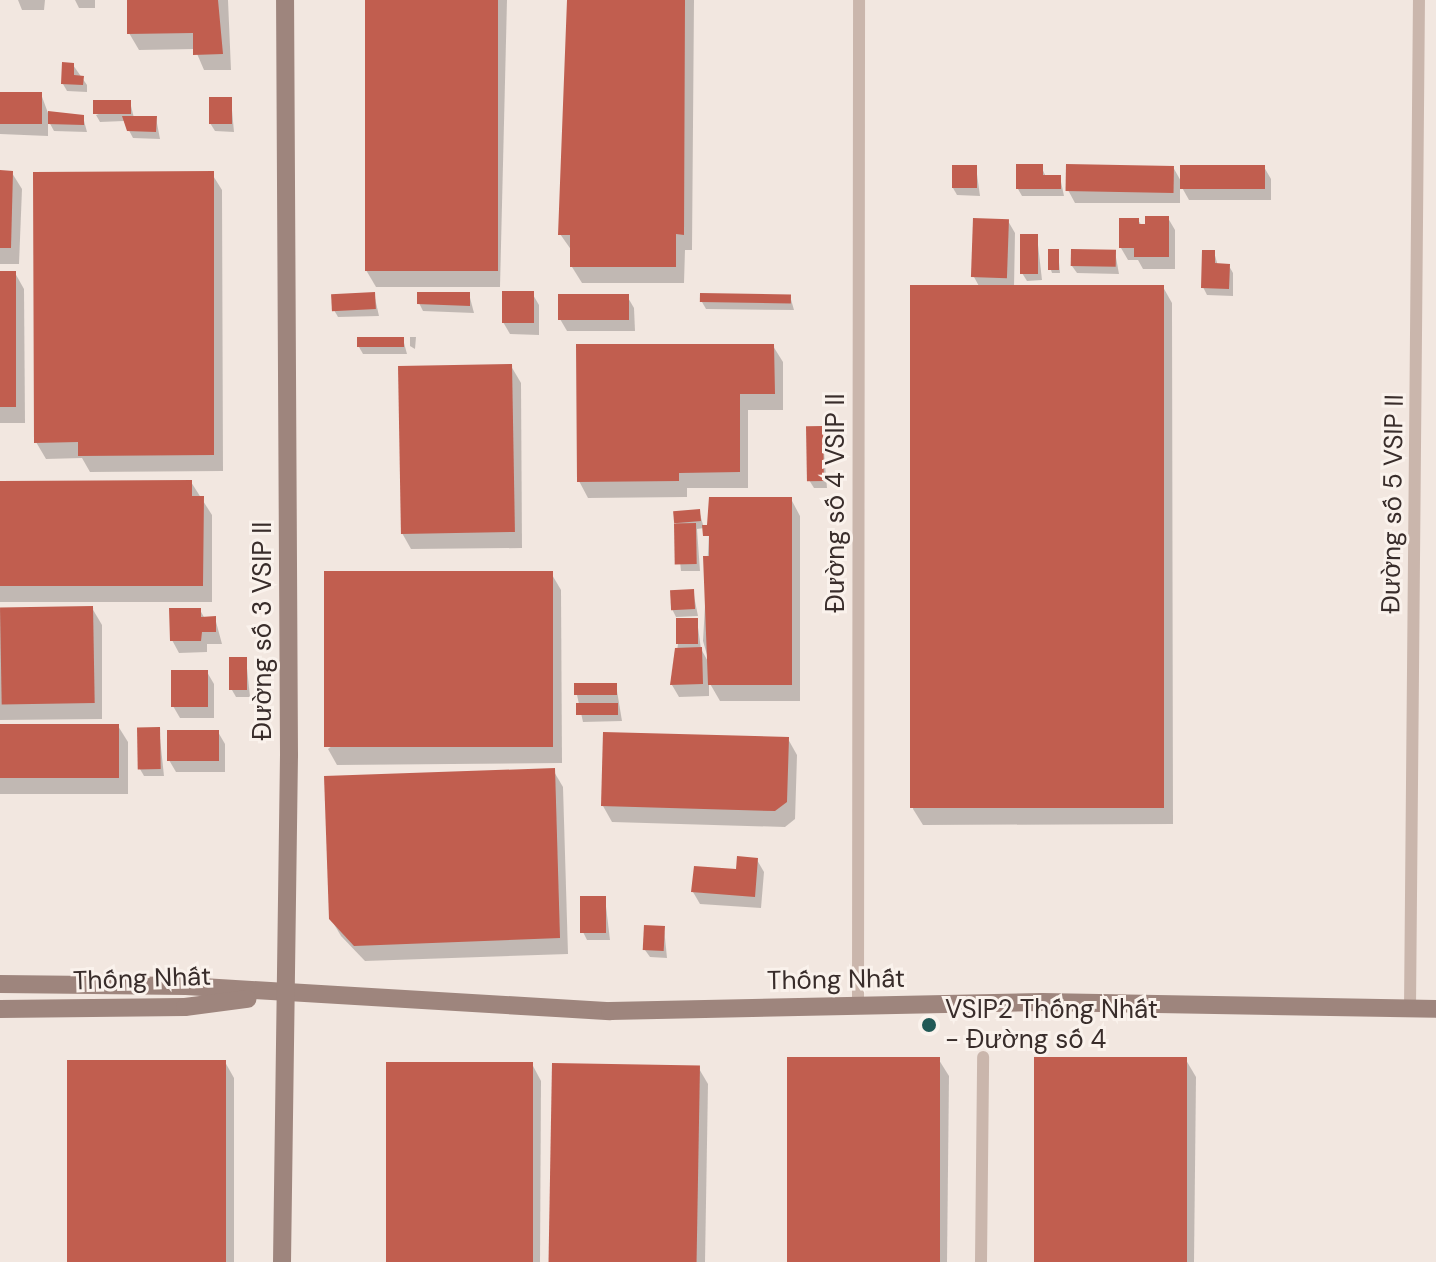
<!DOCTYPE html>
<html>
<head>
<meta charset="utf-8">
<style>
	body { margin:0 }
	#map { position:relative; width:1436px; height:1262px; overflow:hidden; background:#f2e7e0; font-family:"DM Sans",sans-serif }
	div>[style] { position:absolute }
	.shadow>* { inset:0; background:#0003 }
	.building>* { inset:0; background:#c15e4f; transform-origin:0 0 }
	.street>* { height:12px; margin:-6px; padding:0 6px; transform-origin:6px; border-radius:6px; background:#cab6ac }
	.secondary>* { height:18px; margin:-9px; padding:0 9px; transform-origin:9px; border-radius:9px; background:#9e857d }
	.dots>* { width:22px; height:22px; translate:-50% -50%; box-sizing:border-box; border:4px solid #faf2ec; border-radius:50% }
	span { translate:-50% -50%; white-space:nowrap; text-align:center; line-height:1.15; -webkit-text-stroke:6px #faf2ec; paint-order:stroke }
	.street-label { font-size:26px; color:#392d2b }
	.poi-label { font-size:26px; color:#392d2b }
	.left { translate:0 -50%; text-align:left }
</style>
</head>
<body>
<div id="map">
	<div class="shadow">
		<i style="clip-path:polygon(18px 0,45px 0,44px 10px,22px 10px)"></i>
		<i style="clip-path:polygon(75px 0,95px 0,95px 8px,79px 8px)"></i>
		<i style="clip-path:polygon(129px 0,228px 0,231px 70px,204px 70px,195px 49px,139px 50px,129px 33px)"></i>
		<i style="clip-path:polygon(367px 0,507px 0,500px 287px,376px 287px,366px 270px)"></i>
		<i style="clip-path:polygon(569px 0,694px 0,692px 250px,685px 250px,684px 283px,582px 283px,572px 267px,572px 251px,560px 234px)"></i>
		<i style="clip-path:polygon(73px 65px,87px 85px,87px 92px,67px 91px,63px 84px)"></i>
		<i style="clip-path:polygon(0 94px,41px 94px,48px 113px,83px 117px,87px 132px,54px 131px,48px 120px,48px 136px,0 134px)"></i>
		<i style="clip-path:polygon(231px 99px,234px 132px,215px 131px,210px 123px)"></i>
		<i style="clip-path:polygon(130px 102px,134px 118px,156px 118px,160px 139px,133px 138px,124px 121px,100px 122px,96px 115px)"></i>
		<i style="clip-path:polygon(1041px 166px,1046px 177px,1060px 177px,1064px 196px,1022px 196px,1018px 189px)"></i>
		<i style="clip-path:polygon(976px 167px,980px 196px,957px 195px,953px 188px)"></i>
		<i style="clip-path:polygon(1173px 167px,1182px 183px,1264px 167px,1271px 179px,1271px 200px,1189px 200px,1180px 184px,1180px 203px,1075px 203px,1068px 190px)"></i>
		<i style="clip-path:polygon(0 173px,12px 173px,22px 189px,19px 264px,0 264px)"></i>
		<i style="clip-path:polygon(212px 174px,222px 190px,223px 471px,90px 472px,82px 458px,46px 459px,36px 442px)"></i>
		<i style="clip-path:polygon(1168px 218px,1175px 230px,1175px 269px,1143px 269px,1138px 260px,1128px 260px,1121px 248px,1138px 220px,1142px 226px)"></i>
		<i style="clip-path:polygon(1008px 221px,1015px 233px,1014px 288px,1163px 287px,1172px 303px,1173px 824px,923px 825px,913px 809px,980px 288px,974px 277px)"></i>
		<i style="clip-path:polygon(1037px 236px,1042px 280px,1027px 281px,1022px 273px)"></i>
		<i style="clip-path:polygon(1058px 251px,1060px 273px,1052px 273px,1051px 270px)"></i>
		<i style="clip-path:polygon(1115px 252px,1119px 274px,1077px 273px,1072px 266px)"></i>
		<i style="clip-path:polygon(1214px 252px,1218px 266px,1229px 266px,1233px 273px,1233px 296px,1207px 295px,1203px 287px)"></i>
		<i style="clip-path:polygon(0 273px,15px 273px,24px 289px,25px 423px,0 423px)"></i>
		<i style="clip-path:polygon(532px 293px,539px 305px,539px 335px,510px 334px,503px 322px)"></i>
		<i style="clip-path:polygon(374px 294px,379px 316px,338px 317px,334px 310px)"></i>
		<i style="clip-path:polygon(469px 294px,474px 313px,423px 311px,419px 303px)"></i>
		<i style="clip-path:polygon(627px 296px,634px 308px,635px 331px,567px 331px,560px 319px)"></i>
		<i style="clip-path:polygon(790px 296px,794px 310px,706px 309px,702px 302px)"></i>
		<i style="clip-path:polygon(410px 337px,416px 337px,415px 349px,410px 346px)"></i>
		<i style="clip-path:polygon(403px 339px,407px 354px,363px 354px,359px 347px)"></i>
		<i style="clip-path:polygon(773px 346px,783px 362px,783px 410px,748px 410px,748px 488px,687px 488px,687px 497px,588px 498px,579px 481px)"></i>
		<i style="clip-path:polygon(511px 366px,521px 383px,522px 548px,411px 549px,402px 533px)"></i>
		<i style="clip-path:polygon(822px 428px,827px 488px,814px 488px,809px 480px)"></i>
		<i style="clip-path:polygon(191px 482px,212px 515px,212px 602px,0 602px,0 483px)"></i>
		<i style="clip-path:polygon(711px 499px,791px 499px,800px 516px,800px 701px,720px 701px,709px 682px,709px 696px,679px 697px,672px 685px,678px 644px,697px 620px,701px 649px,710px 665px,703px 641px)"></i>
		<i style="clip-path:polygon(699px 511px,704px 528px,697px 529px,700px 571px,681px 571px,675px 512px)"></i>
		<i style="clip-path:polygon(551px 573px,561px 590px,562px 763px,337px 765px,328px 749px)"></i>
		<i style="clip-path:polygon(693px 591px,698px 616px,676px 617px,672px 609px)"></i>
		<i style="clip-path:polygon(92px 608px,102px 625px,102px 719px,0 720px,0 609px)"></i>
		<i style="clip-path:polygon(200px 610px,205px 619px,215px 618px,222px 644px,207px 644px,207px 652px,179px 653px,172px 640px)"></i>
		<i style="clip-path:polygon(246px 659px,250px 697px,236px 697px,232px 690px)"></i>
		<i style="clip-path:polygon(207px 672px,214px 684px,214px 718px,180px 718px,173px 706px)"></i>
		<i style="clip-path:polygon(616px 685px,622px 721px,583px 722px,577px 695px)"></i>
		<i style="clip-path:polygon(0 726px,118px 726px,128px 742px,128px 794px,0 794px)"></i>
		<i style="clip-path:polygon(159px 729px,164px 776px,144px 776px,140px 769px)"></i>
		<i style="clip-path:polygon(218px 732px,225px 744px,225px 772px,176px 772px,169px 760px)"></i>
		<i style="clip-path:polygon(788px 739px,797px 755px,795px 819px,785px 827px,612px 822px,603px 806px)"></i>
		<i style="clip-path:polygon(553px 770px,563px 787px,568px 954px,365px 961px,341px 936px,331px 919px)"></i>
		<i style="clip-path:polygon(757px 860px,764px 872px,761px 908px,700px 904px,693px 892px)"></i>
		<i style="clip-path:polygon(605px 898px,610px 940px,587px 940px,583px 932px)"></i>
		<i style="clip-path:polygon(664px 928px,667px 958px,650px 957px,645px 950px)"></i>
		<i style="clip-path:polygon(939px 1060px,949px 1076px,947px 1262px,787px 1262px)"></i>
		<i style="clip-path:polygon(1186px 1060px,1196px 1077px,1194px 1262px,1034px 1262px)"></i>
		<i style="clip-path:polygon(225px 1062px,234px 1078px,234px 1262px,69px 1262px)"></i>
		<i style="clip-path:polygon(532px 1064px,541px 1081px,540px 1262px,387px 1262px)"></i>
		<i style="clip-path:polygon(698px 1067px,708px 1084px,705px 1262px,551px 1262px)"></i>
	</div>
	<div class="building">
		<i style="clip-path:polygon(127px 0,218px 0,223px 54px,193px 55px,193px 33px,127px 34px)"></i>
		<i style="left:365px;top:0;width:133px;height:271px"></i>
		<i style="clip-path:polygon(567px 0,685px 0,684px 235px,676px 234px,676px 267px,570px 267px,570px 235px,558px 235px)"></i>
		<i style="clip-path:polygon(62px 62px,74px 63px,74px 75px,84px 76px,83px 85px,61px 84px)"></i>
		<i style="left:0;top:92px;width:42px;height:32px"></i>
		<i style="left:209px;top:97px;width:23px;height:27px"></i>
		<i style="left:131px;top:100px;width:14px;height:38px;rotate:90deg"></i>
		<i style="clip-path:polygon(48px 111px,84px 115px,84px 125px,48px 124px)"></i>
		<i style="clip-path:polygon(122px 116px,157px 116px,156px 132px,127px 131px)"></i>
		<i style="clip-path:polygon(1016px 164px,1043px 164px,1043px 175px,1061px 175px,1061px 189px,1016px 189px)"></i>
		<i style="left:1066px;top:164px;width:108px;height:27px;rotate:1deg"></i>
		<i style="left:952px;top:165px;width:25px;height:23px"></i>
		<i style="left:1180px;top:165px;width:85px;height:24px"></i>
		<i style="clip-path:polygon(0 170px,13px 171px,11px 248px,0 248px)"></i>
		<i style="clip-path:polygon(214px 171px,214px 455px,78px 456px,78px 442px,34px 443px,33px 172px)"></i>
		<i style="clip-path:polygon(1145px 216px,1169px 216px,1169px 257px,1134px 257px,1134px 248px,1119px 248px,1119px 218px,1139px 218px,1139px 224px,1145px 224px)"></i>
		<i style="left:973px;top:218px;width:36px;height:59px;rotate:2deg"></i>
		<i style="left:1020px;top:234px;width:18px;height:40px"></i>
		<i style="left:1048px;top:249px;width:11px;height:21px"></i>
		<i style="left:1071px;top:249px;width:45px;height:17px;rotate:1deg"></i>
		<i style="clip-path:polygon(1202px 250px,1215px 250px,1215px 263px,1230px 264px,1229px 289px,1201px 288px)"></i>
		<i style="left:0;top:271px;width:16px;height:136px"></i>
		<i style="left:1164px;top:285px;width:523px;height:254px;rotate:90deg"></i>
		<i style="left:502px;top:291px;width:32px;height:32px"></i>
		<i style="left:375px;top:292px;width:17px;height:44px;rotate:87deg"></i>
		<i style="clip-path:polygon(417px 292px,470px 292px,470px 306px,417px 304px)"></i>
		<i style="left:700px;top:293px;width:91px;height:9px;rotate:1deg"></i>
		<i style="left:558px;top:294px;width:71px;height:26px"></i>
		<i style="left:357px;top:337px;width:47px;height:10px"></i>
		<i style="clip-path:polygon(576px 344px,774px 344px,775px 394px,740px 394px,740px 472px,679px 473px,679px 481px,577px 482px)"></i>
		<i style="left:512px;top:364px;width:168px;height:114px;rotate:89deg"></i>
		<i style="left:823px;top:426px;width:55px;height:17px;rotate:89deg"></i>
		<i style="clip-path:polygon(192px 480px,192px 496px,204px 496px,203px 586px,0 586px,0 481px)"></i>
		<i style="clip-path:polygon(709px 497px,792px 497px,792px 685px,708px 685px,703px 556px,709px 556px,709px 536px,703px 536px,702px 525px,707px 525px)"></i>
		<i style="left:700px;top:509px;width:12px;height:27px;rotate:85deg"></i>
		<i style="left:696px;top:523px;width:41px;height:22px;rotate:89deg"></i>
		<i style="left:553px;top:571px;width:176px;height:229px;rotate:90deg"></i>
		<i style="left:694px;top:589px;width:20px;height:24px;rotate:87deg"></i>
		<i style="left:93px;top:606px;width:97px;height:93px;rotate:89deg"></i>
		<i style="clip-path:polygon(169px 608px,201px 608px,201px 617px,216px 616px,216px 632px,202px 632px,201px 641px,170px 641px)"></i>
		<i style="left:698px;top:618px;width:26px;height:22px;rotate:90deg"></i>
		<i style="clip-path:polygon(702px 647px,703px 684px,670px 685px,675px 648px)"></i>
		<i style="left:229px;top:657px;width:18px;height:33px"></i>
		<i style="left:171px;top:670px;width:37px;height:37px"></i>
		<i style="left:574px;top:683px;width:43px;height:12px"></i>
		<i style="left:576px;top:703px;width:42px;height:12px"></i>
		<i style="left:0;top:724px;width:119px;height:54px"></i>
		<i style="left:160px;top:727px;width:42px;height:23px;rotate:89deg"></i>
		<i style="left:167px;top:730px;width:52px;height:31px"></i>
		<i style="clip-path:polygon(603px 732px,789px 737px,787px 802px,775px 811px,601px 806px)"></i>
		<i style="clip-path:polygon(555px 768px,560px 938px,354px 946px,329px 919px,324px 776px)"></i>
		<i style="clip-path:polygon(737px 856px,758px 858px,755px 897px,691px 892px,694px 866px,736px 869px)"></i>
		<i style="left:580px;top:896px;width:26px;height:37px"></i>
		<i style="left:644px;top:925px;width:21px;height:25px;rotate:3deg"></i>
		<i style="left:787px;top:1057px;width:153px;height:205px"></i>
		<i style="left:1034px;top:1057px;width:153px;height:205px"></i>
		<i style="left:67px;top:1060px;width:159px;height:202px"></i>
		<i style="left:386px;top:1062px;width:147px;height:200px"></i>
		<i style="left:552px;top:1063px;width:148px;height:199px;rotate:1deg"></i>
	</div>
	<div class="street">
		<i style="left:858px;top:1006px;width:1006px;rotate:-89.94deg"></i>
		<i style="left:1410px;top:1008px;width:1008px;rotate:-89.49deg"></i>
		<i style="left:981px;top:1262px;width:205px;rotate:-89.4deg"></i>
	</div>
	<div class="secondary">
		<i style="left:0;top:984px;width:186px;rotate:0.6deg"></i>
		<i style="left:186px;top:986px;width:425px;rotate:3.4deg"></i>
		<i style="left:610px;top:1011px;width:432px;rotate:-1.2deg"></i>
		<i style="left:1042px;top:1002px;width:394px;rotate:1deg"></i>
		<i style="left:0;top:1009px;width:185px;rotate:-0.6deg"></i>
		<i style="left:185px;top:1007px;width:63px;rotate:-7.4deg"></i>
		<i style="left:282px;top:1262px;width:507px;rotate:-89.21deg"></i>
		<i style="left:289px;top:755px;width:755px;rotate:-90.3deg"></i>
	</div>
	<div class="dots">
		<i style="left:929px;top:1025px;background:#215956"></i>
	</div>
	<div class="street-label">
		<span style="left:836px;top:503px;rotate:-90deg">Đường số 4 VSIP II</span>
		<span style="left:1393px;top:504px;rotate:-89deg">Đường số 5 VSIP II</span>
		<span style="left:263px;top:631px;rotate:-90deg">Đường số 3 VSIP II</span>
		<span style="left:142px;top:979px;rotate:-2deg">Thống Nhất</span>
		<span style="left:836px;top:980px;rotate:-1deg">Thống Nhất</span>
	</div>
	<div class="poi-label">
		<span class="left" style="left:945px;top:1025px">VSIP2 Thống Nhất<br>- Đường số 4</span>
	</div>
</div>
</body>
</html>
